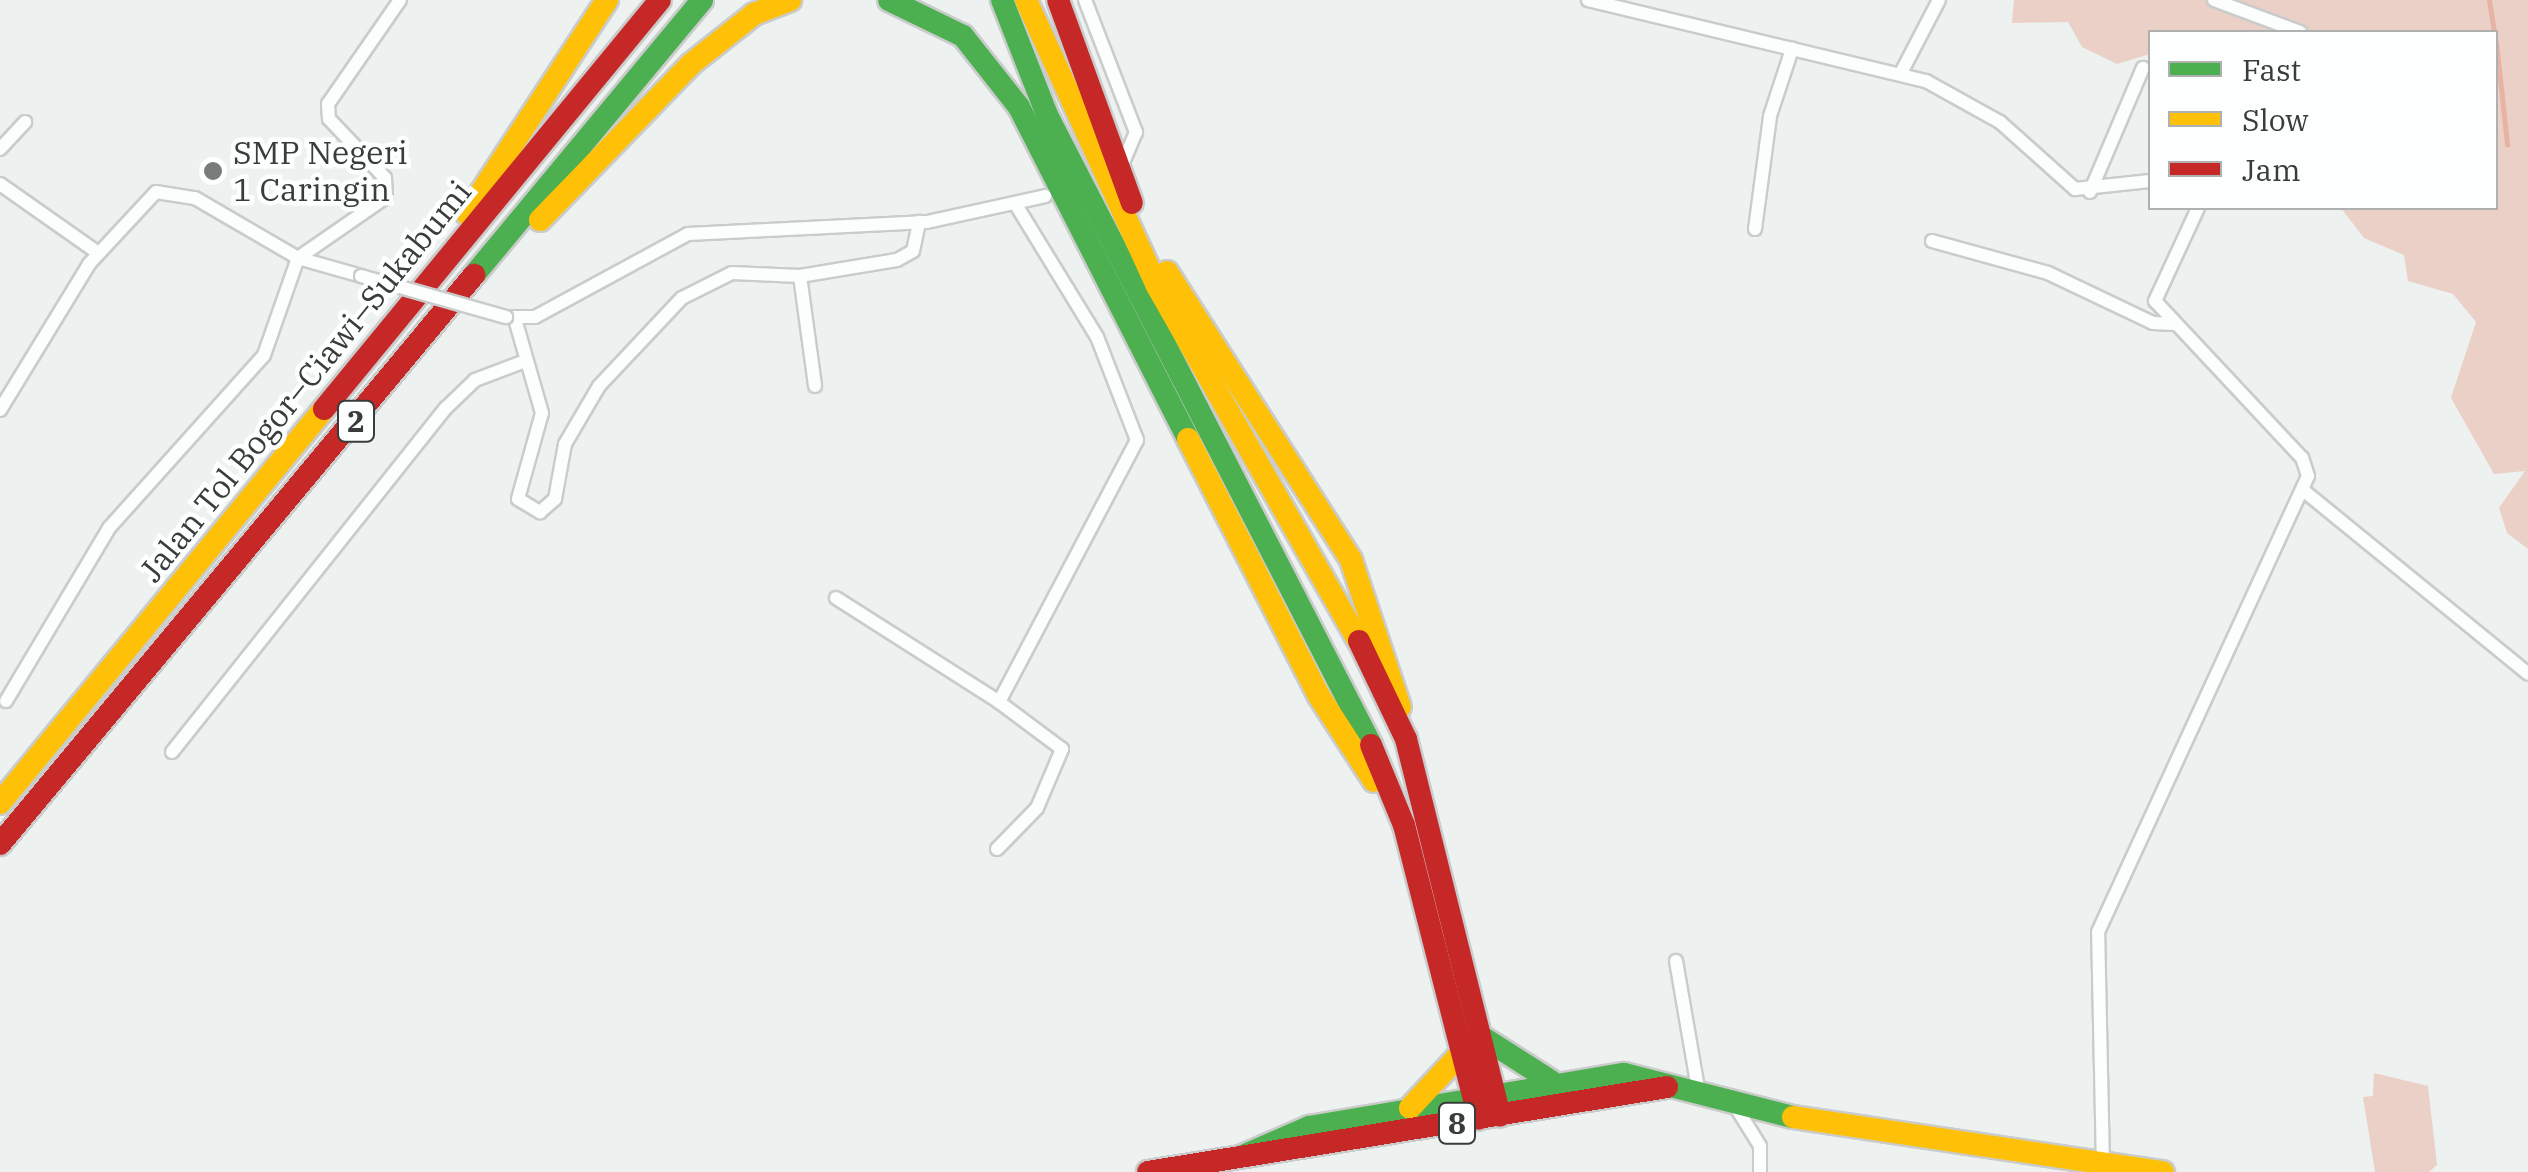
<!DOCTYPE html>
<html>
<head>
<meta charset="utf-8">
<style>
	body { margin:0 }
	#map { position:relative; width:2528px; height:1172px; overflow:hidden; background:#edf1ef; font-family:"IBM Plex Serif",serif }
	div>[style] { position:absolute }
	.green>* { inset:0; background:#ead0c7 }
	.stream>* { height:5px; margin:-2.5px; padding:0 2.5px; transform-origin:2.5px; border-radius:2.5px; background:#e7b3a4 }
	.roads { filter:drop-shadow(2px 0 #cacccb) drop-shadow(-2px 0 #cacccb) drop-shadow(0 2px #cacccb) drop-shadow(0 -2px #cacccb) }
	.street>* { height:12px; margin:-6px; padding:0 6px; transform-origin:6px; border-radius:6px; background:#fcfdfd }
	.fast>* { height:22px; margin:-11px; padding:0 11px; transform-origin:11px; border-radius:11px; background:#4caf50 }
	.slow>* { height:22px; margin:-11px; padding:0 11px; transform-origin:11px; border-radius:11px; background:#ffc107 }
	.jam>* { height:22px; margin:-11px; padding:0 11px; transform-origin:11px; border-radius:11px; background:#c62828 }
	.bridges { filter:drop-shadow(2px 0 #cacccb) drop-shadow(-2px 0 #cacccb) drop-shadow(0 2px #cacccb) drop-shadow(0 -2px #cacccb) }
	.street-bridge>* { height:12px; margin:-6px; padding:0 6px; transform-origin:6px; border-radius:6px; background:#fcfdfd }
	.dots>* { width:28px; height:28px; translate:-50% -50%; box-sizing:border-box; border:5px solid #fcfffe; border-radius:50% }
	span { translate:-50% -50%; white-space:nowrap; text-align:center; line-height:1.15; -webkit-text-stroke:9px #fcfffe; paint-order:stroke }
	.shield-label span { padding:2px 8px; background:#fcfffe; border:2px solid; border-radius:8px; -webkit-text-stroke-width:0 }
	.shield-label { font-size:30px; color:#393c3b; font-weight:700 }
	.poi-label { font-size:32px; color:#393c3b }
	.left { translate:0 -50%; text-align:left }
	.street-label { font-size:32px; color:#393c3b }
	.legend { position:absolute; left:2148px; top:30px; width:350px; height:180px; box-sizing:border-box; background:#fcfffe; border:2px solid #aeb1b0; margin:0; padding:12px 18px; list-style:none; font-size:30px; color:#393c3b }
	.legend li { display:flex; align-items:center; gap:20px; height:50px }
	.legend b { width:50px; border:2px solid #aeb1b0 }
</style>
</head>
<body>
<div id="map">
	<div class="green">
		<i style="clip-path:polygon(2014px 0,2528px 0,2528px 549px,2507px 533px,2499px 508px,2525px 471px,2494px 474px,2451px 398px,2476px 322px,2453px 294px,2408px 281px,2404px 255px,2364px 238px,2341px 208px,2496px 208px,2496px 32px,2150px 32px,2150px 54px,2117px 64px,2082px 47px,2068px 22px,2012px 23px)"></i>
		<i style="clip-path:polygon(2374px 1073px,2428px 1086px,2437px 1165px,2429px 1172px,2375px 1172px,2363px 1097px,2373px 1096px)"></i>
	</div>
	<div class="stream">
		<i style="left:2489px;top:0;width:32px;rotate:81deg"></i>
		<i style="left:2496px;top:42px;width:103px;rotate:83.8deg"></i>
	</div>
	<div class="roads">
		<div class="street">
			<i style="left:1085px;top:0;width:142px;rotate:68.9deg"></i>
			<i style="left:1136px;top:132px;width:33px;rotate:113deg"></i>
			<i style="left:1588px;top:0;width:348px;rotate:13.5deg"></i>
			<i style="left:1926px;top:81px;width:85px;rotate:29deg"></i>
			<i style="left:2000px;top:122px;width:101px;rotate:41.8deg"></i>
			<i style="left:2075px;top:189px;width:75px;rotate:-6.1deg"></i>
			<i style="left:2214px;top:0;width:92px;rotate:20.4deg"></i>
			<i style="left:1901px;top:73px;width:82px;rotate:-62.5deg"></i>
			<i style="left:0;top:149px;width:37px;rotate:-47deg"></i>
			<i style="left:0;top:184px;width:120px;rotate:35.1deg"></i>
			<i style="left:2090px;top:192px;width:135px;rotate:-66.9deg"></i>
			<i style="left:1755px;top:229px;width:114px;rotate:-82.4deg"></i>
			<i style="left:1770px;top:116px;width:71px;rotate:-71.8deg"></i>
			<i style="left:1932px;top:241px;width:120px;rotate:15.4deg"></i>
			<i style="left:2048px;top:273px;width:116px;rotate:25.5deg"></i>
			<i style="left:2153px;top:323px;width:21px;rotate:3deg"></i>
			<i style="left:800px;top:276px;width:111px;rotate:82.2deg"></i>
			<i style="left:508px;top:317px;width:27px"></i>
			<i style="left:535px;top:317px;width:174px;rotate:-28.5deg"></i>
			<i style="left:688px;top:234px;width:239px;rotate:-2.9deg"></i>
			<i style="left:927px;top:222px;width:121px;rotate:-12.4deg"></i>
			<i style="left:515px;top:319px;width:98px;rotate:74deg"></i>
			<i style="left:542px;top:413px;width:89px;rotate:105.6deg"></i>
			<i style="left:518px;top:499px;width:26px;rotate:31deg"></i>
			<i style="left:540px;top:512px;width:20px;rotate:-41deg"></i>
			<i style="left:555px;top:499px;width:56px;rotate:-79.7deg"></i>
			<i style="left:565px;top:444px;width:67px;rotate:-59.6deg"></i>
			<i style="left:599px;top:386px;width:121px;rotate:-46.7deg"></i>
			<i style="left:682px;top:298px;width:56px;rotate:-26.6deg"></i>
			<i style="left:732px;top:273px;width:68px;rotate:2.5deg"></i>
			<i style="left:800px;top:276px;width:98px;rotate:-9.4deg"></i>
			<i style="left:897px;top:260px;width:18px;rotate:-29deg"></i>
			<i style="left:913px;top:251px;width:30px;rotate:-78deg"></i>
			<i style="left:0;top:410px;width:171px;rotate:-58.6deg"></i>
			<i style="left:89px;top:264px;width:98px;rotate:-47.1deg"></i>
			<i style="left:156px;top:192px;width:39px;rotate:9deg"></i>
			<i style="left:195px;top:198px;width:119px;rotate:30.2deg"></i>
			<i style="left:298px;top:258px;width:66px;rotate:15.9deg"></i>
			<i style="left:2304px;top:491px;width:289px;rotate:39.2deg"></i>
			<i style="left:836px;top:598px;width:193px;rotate:32.5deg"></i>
			<i style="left:999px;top:702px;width:296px;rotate:-62.2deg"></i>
			<i style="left:1137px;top:440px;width:110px;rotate:-111.2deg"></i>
			<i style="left:1097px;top:337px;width:155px;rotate:-121.5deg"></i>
			<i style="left:6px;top:701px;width:201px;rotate:-59.2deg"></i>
			<i style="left:109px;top:528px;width:232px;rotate:-48.1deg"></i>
			<i style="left:264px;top:355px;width:103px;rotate:-70.7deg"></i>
			<i style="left:298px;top:258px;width:107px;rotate:-34.7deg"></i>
			<i style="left:386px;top:197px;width:19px;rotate:-93deg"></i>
			<i style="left:385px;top:178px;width:81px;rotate:-133.5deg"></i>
			<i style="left:329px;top:119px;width:15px;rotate:-94deg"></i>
			<i style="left:328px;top:104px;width:126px;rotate:-55.3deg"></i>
			<i style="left:172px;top:752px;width:440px;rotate:-51.5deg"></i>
			<i style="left:446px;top:408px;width:40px;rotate:-44deg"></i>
			<i style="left:475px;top:380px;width:53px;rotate:-20.8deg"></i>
			<i style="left:997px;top:849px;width:57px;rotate:-45.7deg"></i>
			<i style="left:1037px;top:808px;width:64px;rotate:-67deg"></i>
			<i style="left:1062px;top:749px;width:79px;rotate:-143.3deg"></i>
			<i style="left:1676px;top:961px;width:135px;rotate:80.2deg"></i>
			<i style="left:1734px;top:1104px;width:49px;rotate:58.2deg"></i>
			<i style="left:1760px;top:1146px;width:26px;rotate:90deg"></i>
			<i style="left:2103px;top:1166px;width:234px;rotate:-91.2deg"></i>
			<i style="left:2098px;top:932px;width:502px;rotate:-65.27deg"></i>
			<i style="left:2308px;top:476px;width:19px;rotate:-108deg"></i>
			<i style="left:2302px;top:458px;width:215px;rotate:-133.1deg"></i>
			<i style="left:2155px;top:301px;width:102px;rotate:-65.2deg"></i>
		</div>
		<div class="fast">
			<i style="left:889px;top:0;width:82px;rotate:25.9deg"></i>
			<i style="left:963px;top:36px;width:90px;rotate:51.7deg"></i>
			<i style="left:1019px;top:107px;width:373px;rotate:63deg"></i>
			<i style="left:1002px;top:0;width:123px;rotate:68.6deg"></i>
			<i style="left:1047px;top:115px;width:708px;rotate:62.78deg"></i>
			<i style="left:474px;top:275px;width:357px;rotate:-50.3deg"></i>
			<i style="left:1485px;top:1039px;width:78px;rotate:32.5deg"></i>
			<i style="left:1245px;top:1155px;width:70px;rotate:-23.6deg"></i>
			<i style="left:1309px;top:1127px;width:319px;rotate:-9.6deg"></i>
			<i style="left:1624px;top:1074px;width:174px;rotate:14.3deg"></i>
		</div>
		<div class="slow">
			<i style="left:1026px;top:0;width:315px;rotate:65.4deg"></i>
			<i style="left:1157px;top:286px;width:408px;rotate:60.4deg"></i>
			<i style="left:467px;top:214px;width:256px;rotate:-56.8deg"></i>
			<i style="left:540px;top:220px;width:217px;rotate:-45.9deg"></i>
			<i style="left:691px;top:64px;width:80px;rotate:-38.4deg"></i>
			<i style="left:754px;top:14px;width:39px;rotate:-21deg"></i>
			<i style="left:1167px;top:272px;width:342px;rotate:57.4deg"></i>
			<i style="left:1351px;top:560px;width:155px;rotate:71.6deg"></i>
			<i style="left:1188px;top:439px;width:288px;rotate:63deg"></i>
			<i style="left:1319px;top:696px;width:101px;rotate:57.1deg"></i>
			<i style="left:0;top:803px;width:510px;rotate:-50.57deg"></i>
			<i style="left:1410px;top:1108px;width:79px;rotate:-47deg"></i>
			<i style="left:1793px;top:1117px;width:374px;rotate:8.5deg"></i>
		</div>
		<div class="jam">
			<i style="left:1058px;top:0;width:216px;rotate:70deg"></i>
			<i style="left:324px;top:409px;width:529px;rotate:-50.6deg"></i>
			<i style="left:1359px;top:641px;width:109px;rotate:64.4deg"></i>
			<i style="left:1406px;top:739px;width:388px;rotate:76deg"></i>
			<i style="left:1371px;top:745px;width:87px;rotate:67.6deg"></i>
			<i style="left:1404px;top:825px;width:303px;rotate:75.7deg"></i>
			<i style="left:0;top:844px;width:741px;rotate:-50.2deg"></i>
			<i style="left:1148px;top:1172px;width:526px;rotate:-9.3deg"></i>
		</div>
	</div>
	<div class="bridges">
		<div class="street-bridge">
			<i style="left:361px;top:276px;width:151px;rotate:15.8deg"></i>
		</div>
	</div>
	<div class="dots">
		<i style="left:213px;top:171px;background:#787b7a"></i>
	</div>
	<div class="shield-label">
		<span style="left:356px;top:421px">2</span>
		<span style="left:1457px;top:1123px">8</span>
	</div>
	<div class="poi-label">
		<span class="left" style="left:233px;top:171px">SMP Negeri<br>1 Caringin</span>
	</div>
	<div class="street-label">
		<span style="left:305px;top:381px;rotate:-51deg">Jalan Tol Bogor–Ciawi–Sukabumi</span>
	</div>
	<ul class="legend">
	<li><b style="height:12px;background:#4caf50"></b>Fast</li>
	<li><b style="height:12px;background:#ffc107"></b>Slow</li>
	<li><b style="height:12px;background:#c62828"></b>Jam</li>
	</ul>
</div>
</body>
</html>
